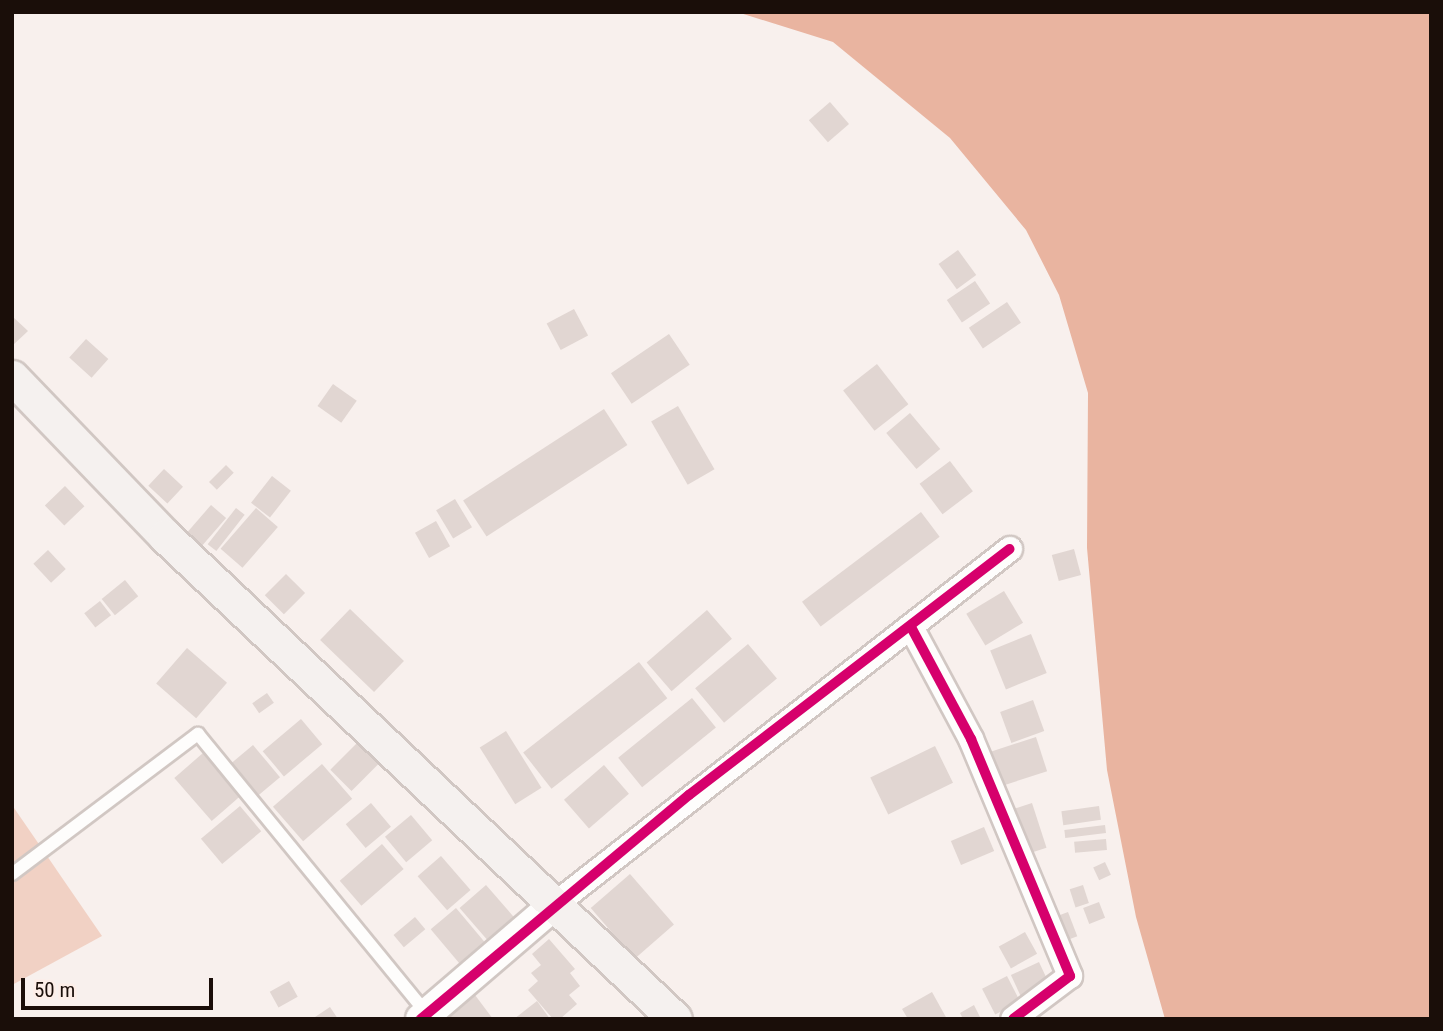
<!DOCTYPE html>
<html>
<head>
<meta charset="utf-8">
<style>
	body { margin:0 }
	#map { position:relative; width:1443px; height:1031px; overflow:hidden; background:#f8f0ed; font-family:"Roboto Condensed",sans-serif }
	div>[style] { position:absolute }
	.green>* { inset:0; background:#f1d1c4 }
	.water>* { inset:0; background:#e9b4a0 }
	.building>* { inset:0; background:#e1d6d2; transform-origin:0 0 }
	.roads { filter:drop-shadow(2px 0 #d1c7c3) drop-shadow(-2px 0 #d1c7c3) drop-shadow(0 2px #d1c7c3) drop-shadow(0 -2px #d1c7c3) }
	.service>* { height:12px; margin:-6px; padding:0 6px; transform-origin:6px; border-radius:6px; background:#fefdfc }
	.minor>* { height:24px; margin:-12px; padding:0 12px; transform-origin:12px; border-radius:12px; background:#fefdfc }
	.tertiary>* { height:30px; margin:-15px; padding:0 15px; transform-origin:15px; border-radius:15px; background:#fefdfc }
	.secondary>* { height:33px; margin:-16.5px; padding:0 16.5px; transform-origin:16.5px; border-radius:16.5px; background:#f5f1ef }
	.cycleway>* { height:10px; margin:-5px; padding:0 5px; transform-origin:5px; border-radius:5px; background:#d6006c }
	span { translate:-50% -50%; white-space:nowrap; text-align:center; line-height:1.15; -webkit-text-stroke:6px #fdeee8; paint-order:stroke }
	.frame { position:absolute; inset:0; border:14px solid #1a0e09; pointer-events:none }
	.scale { position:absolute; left:21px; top:978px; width:192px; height:32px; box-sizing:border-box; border:4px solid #1a0e09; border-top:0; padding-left:9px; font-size:21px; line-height:24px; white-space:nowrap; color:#1a0e09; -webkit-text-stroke:5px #fdeee8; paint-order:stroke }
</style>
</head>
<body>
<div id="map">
	<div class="green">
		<i style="clip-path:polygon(12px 805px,102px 936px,12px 985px)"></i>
	</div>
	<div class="water">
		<i style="clip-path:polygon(737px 12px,1431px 12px,1431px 1019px,1165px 1019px,1136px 917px,1107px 770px,1087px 548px,1088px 393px,1059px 295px,1026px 230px,950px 138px,833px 42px)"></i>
	</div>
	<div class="building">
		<i style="left:830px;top:102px;width:29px;height:28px;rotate:49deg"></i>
		<i style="left:958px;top:250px;width:31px;height:24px;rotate:54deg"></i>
		<i style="left:975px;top:281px;width:27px;height:34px;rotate:56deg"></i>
		<i style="left:1007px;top:302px;width:25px;height:46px;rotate:56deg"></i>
		<i style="left:574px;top:309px;width:30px;height:31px;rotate:62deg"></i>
		<i style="clip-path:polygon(12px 316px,28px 331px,12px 346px)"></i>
		<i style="left:669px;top:334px;width:37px;height:70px;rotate:56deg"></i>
		<i style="left:86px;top:339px;width:30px;height:25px;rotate:42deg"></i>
		<i style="left:877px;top:364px;width:51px;height:43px;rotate:52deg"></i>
		<i style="left:333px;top:384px;width:29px;height:27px;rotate:35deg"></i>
		<i style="left:678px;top:406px;width:73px;height:31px;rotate:60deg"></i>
		<i style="left:604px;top:409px;width:43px;height:168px;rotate:57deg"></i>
		<i style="left:910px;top:413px;width:47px;height:31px;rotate:50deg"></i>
		<i style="left:950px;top:461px;width:38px;height:38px;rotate:53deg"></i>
		<i style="left:226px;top:465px;width:11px;height:24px;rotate:45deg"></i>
		<i style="left:164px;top:469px;width:26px;height:23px;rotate:43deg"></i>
		<i style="left:272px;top:476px;width:24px;height:34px;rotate:38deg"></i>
		<i style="left:65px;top:486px;width:28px;height:28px;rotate:46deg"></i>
		<i style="left:455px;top:499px;width:33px;height:22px;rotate:59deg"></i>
		<i style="left:211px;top:505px;width:20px;height:37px;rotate:41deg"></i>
		<i style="left:236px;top:508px;width:11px;height:46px;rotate:38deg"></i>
		<i style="left:256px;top:508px;width:29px;height:54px;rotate:41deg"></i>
		<i style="left:921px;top:512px;width:31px;height:149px;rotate:53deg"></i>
		<i style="left:436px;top:521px;width:29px;height:24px;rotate:61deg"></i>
		<i style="left:1074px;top:549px;width:27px;height:23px;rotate:75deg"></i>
		<i style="left:48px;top:550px;width:26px;height:20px;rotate:47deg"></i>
		<i style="left:286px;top:574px;width:27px;height:30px;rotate:45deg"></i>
		<i style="left:125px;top:580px;width:21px;height:30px;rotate:51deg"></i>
		<i style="left:1004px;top:591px;width:37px;height:44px;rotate:59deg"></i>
		<i style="left:100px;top:601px;width:18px;height:20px;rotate:52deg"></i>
		<i style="left:350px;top:609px;width:75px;height:43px;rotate:44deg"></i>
		<i style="left:707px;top:610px;width:38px;height:80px;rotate:49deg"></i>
		<i style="left:1031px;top:634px;width:42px;height:44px;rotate:68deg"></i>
		<i style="left:748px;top:644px;width:45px;height:69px;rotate:50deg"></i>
		<i style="left:187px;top:648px;width:53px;height:47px;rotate:41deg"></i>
		<i style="left:639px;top:662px;width:46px;height:147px;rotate:52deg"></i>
		<i style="left:267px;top:693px;width:12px;height:18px;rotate:55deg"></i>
		<i style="left:692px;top:698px;width:38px;height:95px;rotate:51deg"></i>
		<i style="left:1033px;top:700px;width:33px;height:35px;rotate:70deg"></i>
		<i style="left:301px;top:719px;width:33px;height:50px;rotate:50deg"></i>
		<i style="left:506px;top:731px;width:67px;height:31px;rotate:58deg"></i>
		<i style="left:1036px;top:737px;width:36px;height:50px;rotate:72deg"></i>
		<i style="left:360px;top:740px;width:30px;height:42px;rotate:45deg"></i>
		<i style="left:253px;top:745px;width:42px;height:35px;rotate:50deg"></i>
		<i style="left:935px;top:746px;width:41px;height:72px;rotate:64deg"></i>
		<i style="left:203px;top:753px;width:57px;height:38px;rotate:49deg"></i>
		<i style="left:322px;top:764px;width:46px;height:65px;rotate:49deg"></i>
		<i style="left:604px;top:765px;width:38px;height:53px;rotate:49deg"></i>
		<i style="left:371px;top:803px;width:31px;height:33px;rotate:50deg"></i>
		<i style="left:1032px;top:803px;width:47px;height:22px;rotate:72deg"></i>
		<i style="left:240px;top:806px;width:33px;height:51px;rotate:50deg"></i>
		<i style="left:1099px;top:806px;width:14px;height:38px;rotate:82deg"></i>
		<i style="left:411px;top:815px;width:33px;height:34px;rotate:50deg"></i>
		<i style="left:1105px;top:825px;width:8px;height:41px;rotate:83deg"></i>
		<i style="left:984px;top:827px;width:26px;height:36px;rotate:67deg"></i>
		<i style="left:1106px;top:839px;width:11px;height:32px;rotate:85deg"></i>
		<i style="left:382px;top:844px;width:33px;height:56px;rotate:49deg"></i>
		<i style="left:441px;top:856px;width:45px;height:31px;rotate:49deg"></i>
		<i style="left:1105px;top:862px;width:14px;height:13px;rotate:65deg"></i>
		<i style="left:630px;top:874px;width:67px;height:52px;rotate:49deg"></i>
		<i style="left:486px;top:885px;width:43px;height:35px;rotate:49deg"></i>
		<i style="left:1083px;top:885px;width:19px;height:14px;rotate:72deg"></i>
		<i style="left:1099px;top:902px;width:17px;height:17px;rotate:69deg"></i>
		<i style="left:456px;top:908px;width:52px;height:33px;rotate:50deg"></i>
		<i style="left:1068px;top:912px;width:26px;height:10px;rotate:69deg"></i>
		<i style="left:415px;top:917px;width:16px;height:28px;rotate:50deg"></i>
		<i style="left:1025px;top:932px;width:25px;height:30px;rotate:61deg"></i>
		<i style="clip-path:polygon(549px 939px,575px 969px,570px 973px,580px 986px,569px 995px,577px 1004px,560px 1019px,553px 1019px,528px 990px,538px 981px,531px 973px,541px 965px,532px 954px)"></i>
		<i style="left:1039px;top:962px;width:23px;height:31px;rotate:65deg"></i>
		<i style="left:1007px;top:976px;width:29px;height:28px;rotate:63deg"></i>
		<i style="left:289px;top:981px;width:18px;height:22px;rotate:61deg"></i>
		<i style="clip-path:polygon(932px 992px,947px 1019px,908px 1019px,902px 1009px)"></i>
		<i style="clip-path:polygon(475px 995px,493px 1019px,451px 1019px,448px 1015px)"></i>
		<i style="clip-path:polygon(537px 1001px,550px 1019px,514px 1019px)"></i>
		<i style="clip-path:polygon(974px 1005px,981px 1019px,963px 1019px,960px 1013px)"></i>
		<i style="clip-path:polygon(330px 1007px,338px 1019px,312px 1019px)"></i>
	</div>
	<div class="roads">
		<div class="service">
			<i style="left:12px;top:874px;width:233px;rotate:-37deg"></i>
			<i style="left:198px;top:734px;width:362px;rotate:50.7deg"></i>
		</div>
		<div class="minor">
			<i style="left:911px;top:627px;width:127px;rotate:61.8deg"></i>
			<i style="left:971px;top:739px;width:257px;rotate:67.3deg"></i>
			<i style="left:1070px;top:976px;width:71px;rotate:143deg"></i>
			<i style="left:553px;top:906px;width:580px;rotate:-38deg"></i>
		</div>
		<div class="tertiary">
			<i style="left:421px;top:1019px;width:174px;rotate:-40.6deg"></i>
		</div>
		<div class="secondary">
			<i style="left:12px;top:377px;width:221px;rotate:46.1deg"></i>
			<i style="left:165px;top:536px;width:702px;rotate:43.44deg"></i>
		</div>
	</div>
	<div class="cycleway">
		<i style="left:911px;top:627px;width:127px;rotate:61.8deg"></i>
		<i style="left:971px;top:739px;width:257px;rotate:67.3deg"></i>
		<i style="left:1070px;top:976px;width:71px;rotate:143deg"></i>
		<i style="left:421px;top:1019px;width:349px;rotate:-39.9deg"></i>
		<i style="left:689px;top:795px;width:404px;rotate:-37.5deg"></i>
	</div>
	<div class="frame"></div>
	<div class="scale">50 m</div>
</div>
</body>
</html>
